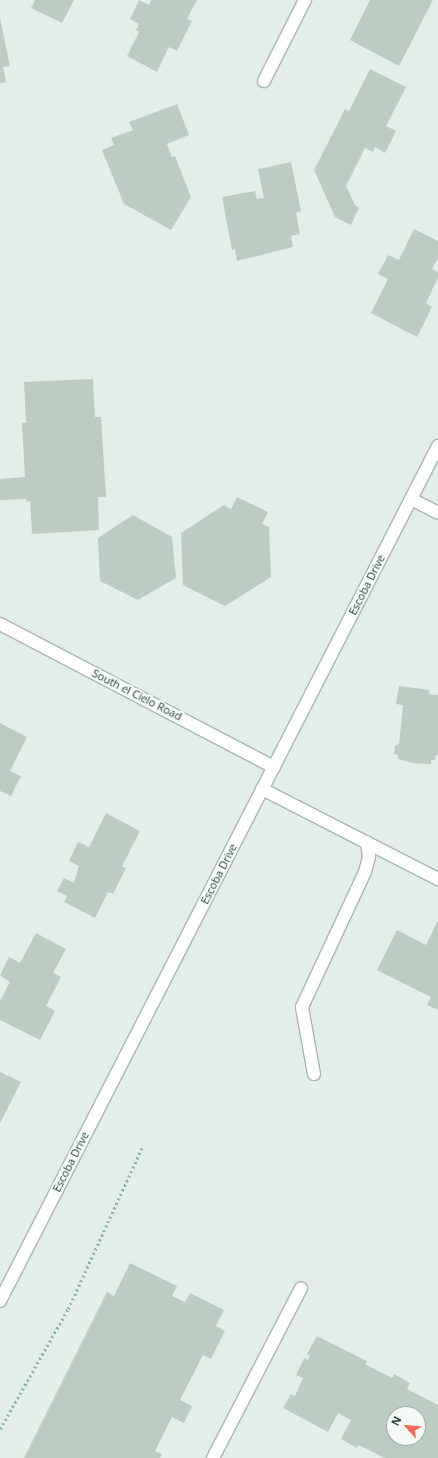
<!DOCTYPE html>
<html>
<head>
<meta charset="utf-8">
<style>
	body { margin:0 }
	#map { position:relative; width:438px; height:1458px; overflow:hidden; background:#e4eee8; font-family:"Open Sans",sans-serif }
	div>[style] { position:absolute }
	.building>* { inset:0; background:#bcccc3 }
	.path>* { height:2.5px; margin-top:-1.25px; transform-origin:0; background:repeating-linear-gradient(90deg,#82b49e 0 2px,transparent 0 5px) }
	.roads { filter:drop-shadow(1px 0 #a6b7ae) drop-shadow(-1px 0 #a6b7ae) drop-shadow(0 1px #a6b7ae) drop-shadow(0 -1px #a6b7ae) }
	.minor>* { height:12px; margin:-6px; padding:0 6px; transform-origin:6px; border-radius:6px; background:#fff }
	span { translate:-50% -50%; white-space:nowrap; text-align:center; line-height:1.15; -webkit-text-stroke:4px #f5faf7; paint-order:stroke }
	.street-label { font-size:11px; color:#224134 }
	.north { position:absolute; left:386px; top:1406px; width:40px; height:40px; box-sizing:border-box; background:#f5faf7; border:1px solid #a1b0a9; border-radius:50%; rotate:297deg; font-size:11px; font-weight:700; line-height:16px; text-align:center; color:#224134 }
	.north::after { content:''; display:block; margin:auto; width:14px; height:18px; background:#fa6856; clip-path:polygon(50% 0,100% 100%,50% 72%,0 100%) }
</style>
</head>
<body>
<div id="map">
	<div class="building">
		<i style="clip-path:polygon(35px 0,74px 0,62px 23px,31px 8px)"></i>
		<i style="clip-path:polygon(139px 0,149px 5px,151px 0,197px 0,187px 19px,192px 21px,177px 51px,169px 47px,157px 72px,127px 56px,139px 32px,136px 30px,139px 24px,130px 19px)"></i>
		<i style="clip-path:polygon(370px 0,433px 0,399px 66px,350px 40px)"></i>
		<i style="clip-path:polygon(0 18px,10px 66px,3px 67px,6px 82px,0 83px)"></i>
		<i style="clip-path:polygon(370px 69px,406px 87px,386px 126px,396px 131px,385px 153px,375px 147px,373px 152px,365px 148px,346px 186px,355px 205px,359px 208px,351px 225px,335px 217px,314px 170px,345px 109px,349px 111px)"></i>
		<i style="clip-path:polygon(177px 104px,189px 135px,167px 144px,172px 157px,175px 156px,191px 197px,171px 230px,124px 204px,102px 150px,114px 145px,111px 138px,133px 130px,129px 122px)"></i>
		<i style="clip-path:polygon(291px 162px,301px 211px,296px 213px,300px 234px,291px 236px,293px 247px,237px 261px,235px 249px,232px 250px,222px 197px,255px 191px,257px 199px,264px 198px,258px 169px)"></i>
		<i style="clip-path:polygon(414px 229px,438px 241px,438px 258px,432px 269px,438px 272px,438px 278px,426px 303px,432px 307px,417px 337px,371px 313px,388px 279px,378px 274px,388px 255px,399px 260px)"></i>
		<i style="clip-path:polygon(93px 379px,95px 417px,101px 417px,106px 497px,98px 497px,99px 530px,32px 534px,30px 501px,26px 502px,26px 499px,0 500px,0 479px,25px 477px,22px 423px,26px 423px,24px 382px)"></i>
		<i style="clip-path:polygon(237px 497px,268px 512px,262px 524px,269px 527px,271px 577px,225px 606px,183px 585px,181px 533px,224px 505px,231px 509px)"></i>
		<i style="clip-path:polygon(133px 515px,172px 537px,176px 578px,138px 600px,100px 581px,98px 538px)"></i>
		<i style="clip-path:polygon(399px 686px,430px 690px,429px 694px,438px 695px,438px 755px,436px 755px,435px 760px,431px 760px,431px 764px,412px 763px,398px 759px,398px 755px,394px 754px,395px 746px,399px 744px,403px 705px,396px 704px)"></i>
		<i style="clip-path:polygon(0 723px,27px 737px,10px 771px,21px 776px,11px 796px,0 791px)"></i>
		<i style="clip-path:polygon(106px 813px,140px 831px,122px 866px,126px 868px,113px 894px,108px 892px,95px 918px,64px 902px,67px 896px,57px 891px,64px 878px,74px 883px,79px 866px,69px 861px,78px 842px,89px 847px)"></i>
		<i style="clip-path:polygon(438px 920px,438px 1010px,427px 1005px,431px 997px,377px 970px,397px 930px,426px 945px)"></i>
		<i style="clip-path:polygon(36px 933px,66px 949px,53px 973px,61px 977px,46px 1006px,55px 1011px,40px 1040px,0 1020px,0 1001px,10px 982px,0 975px,9px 957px,20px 963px)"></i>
		<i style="clip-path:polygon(0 1072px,21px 1082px,0 1123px)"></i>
		<i style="clip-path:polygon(130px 1263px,177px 1286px,172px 1296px,185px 1302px,190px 1293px,224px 1310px,216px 1326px,225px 1331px,211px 1359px,203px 1355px,180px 1400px,192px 1406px,184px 1423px,172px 1417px,155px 1451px,162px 1454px,160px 1458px,24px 1458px,107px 1292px,114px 1296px)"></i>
		<i style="clip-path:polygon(evenodd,317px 1336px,367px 1361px,365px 1364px,392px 1378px,394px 1374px,410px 1383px,407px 1389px,438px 1405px,438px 1458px,385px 1458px,359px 1445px,357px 1448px,341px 1439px,351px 1420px,338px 1413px,328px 1432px,283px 1408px,291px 1394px,295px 1396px,303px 1378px,296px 1375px,304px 1358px,308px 1360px,310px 1356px,307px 1354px,317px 1336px,394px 1414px,418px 1414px,418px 1438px,394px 1438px,394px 1414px)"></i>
	</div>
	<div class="path">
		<i style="left:0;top:1429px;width:138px;rotate:-60.5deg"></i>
		<i style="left:68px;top:1309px;width:178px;rotate:-65.4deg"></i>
	</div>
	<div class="roads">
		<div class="minor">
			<i style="left:264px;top:81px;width:91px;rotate:-63.2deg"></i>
			<i style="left:411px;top:499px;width:30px;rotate:27deg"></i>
			<i style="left:0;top:624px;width:309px;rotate:27.6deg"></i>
			<i style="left:262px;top:789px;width:198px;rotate:27.1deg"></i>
			<i style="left:314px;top:1074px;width:68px;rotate:-100.2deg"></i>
			<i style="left:302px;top:1007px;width:149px;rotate:-65deg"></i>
			<i style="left:365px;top:872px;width:16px;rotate:-75deg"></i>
			<i style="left:369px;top:857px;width:15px;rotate:-98deg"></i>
			<i style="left:0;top:1301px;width:961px;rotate:-62.87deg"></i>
			<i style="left:213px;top:1458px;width:191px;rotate:-62.6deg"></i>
		</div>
	</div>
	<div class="street-label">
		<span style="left:367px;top:585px;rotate:-63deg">Escoba Drive</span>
		<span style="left:137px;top:695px;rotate:27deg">South el Cielo Road</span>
		<span style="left:219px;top:874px;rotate:-63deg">Escoba Drive</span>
		<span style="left:71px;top:1162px;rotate:-63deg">Escoba Drive</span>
	</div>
	<div class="north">N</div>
</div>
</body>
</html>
